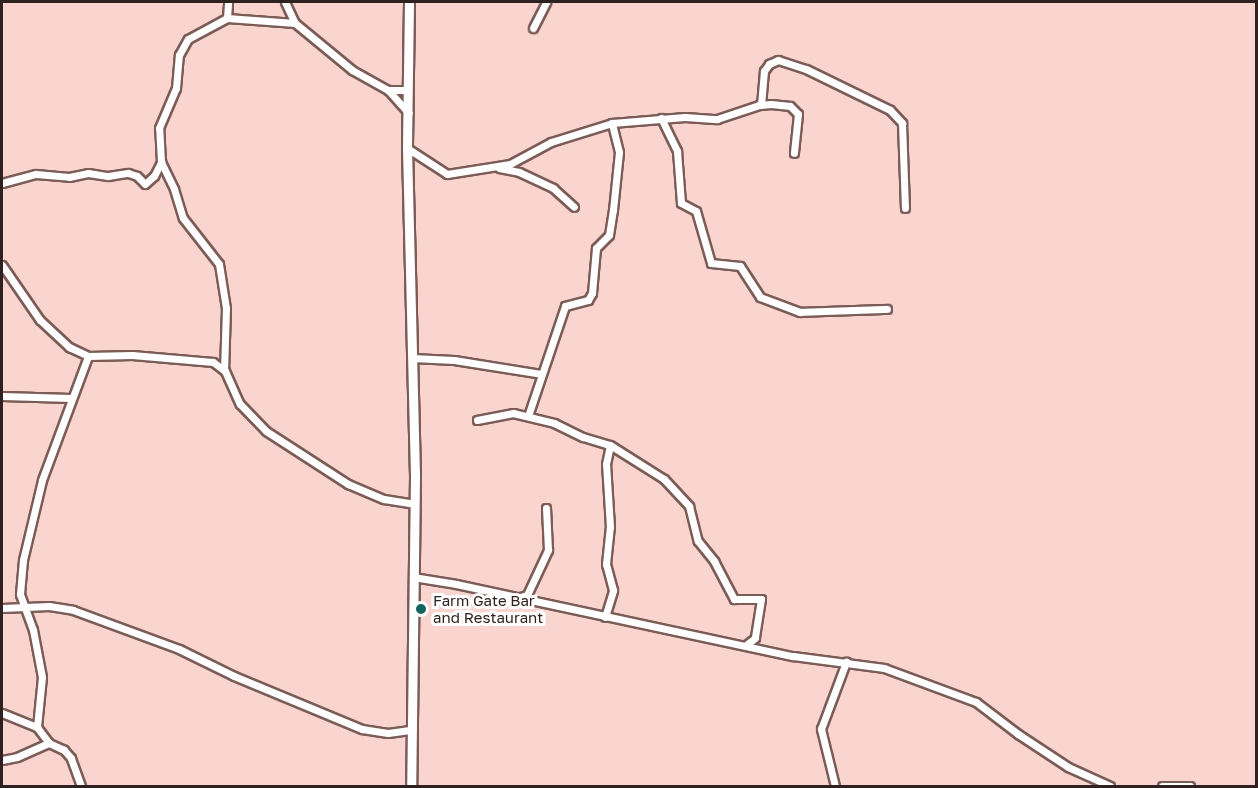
<!DOCTYPE html>
<html>
<head>
<meta charset="utf-8">
<style>
	body { margin:0 }
	#map { position:relative; width:1258px; height:788px; overflow:hidden; background:#fad4ce; font-family:"Golos Text",sans-serif }
	div>[style] { position:absolute }
	.roads { filter:drop-shadow(2px 0 #7b5c57) drop-shadow(-2px 0 #7b5c57) drop-shadow(0 2px #7b5c57) drop-shadow(0 -2px #7b5c57) }
	.street>* { height:7px; margin:-3.5px; padding:0 3.5px; transform-origin:3.5px; border-radius:3.5px; background:#fff }
	.secondary>* { height:9px; margin:-4.5px; padding:0 4.5px; transform-origin:4.5px; border-radius:4.5px; background:#fff }
	.dots>* { width:16px; height:16px; translate:-50% -50%; box-sizing:border-box; border:3px solid #fff; border-radius:50% }
	span { translate:-50% -50%; white-space:nowrap; text-align:center; line-height:1.15; -webkit-text-stroke:6px #fff; paint-order:stroke }
	.poi-label { font-size:15px; color:#2f211f }
	.left { translate:0 -50%; text-align:left }
	.frame { position:absolute; inset:0; border:3px solid #2f211f; pointer-events:none }
</style>
</head>
<body>
<div id="map">
	<div class="roads">
		<div class="street">
			<i style="left:285px;top:2px;width:23px;rotate:65deg"></i>
			<i style="left:295px;top:23px;width:74px;rotate:39.5deg"></i>
			<i style="left:352px;top:70px;width:41px;rotate:29.1deg"></i>
			<i style="left:388px;top:90px;width:31px;rotate:48deg"></i>
			<i style="left:227px;top:18px;width:16px;rotate:-86deg"></i>
			<i style="left:533px;top:28px;width:29px;rotate:-63deg"></i>
			<i style="left:388px;top:90px;width:20px"></i>
			<i style="left:761px;top:105px;width:34px;rotate:-85deg"></i>
			<i style="left:764px;top:71px;width:9px;rotate:-54deg"></i>
			<i style="left:769px;top:64px;width:10px;rotate:-24deg"></i>
			<i style="left:778px;top:60px;width:29px;rotate:18deg"></i>
			<i style="left:806px;top:69px;width:93px;rotate:26deg"></i>
			<i style="left:890px;top:110px;width:18px;rotate:47deg"></i>
			<i style="left:902px;top:123px;width:85px;rotate:88deg"></i>
			<i style="left:661px;top:118px;width:37px;rotate:64deg"></i>
			<i style="left:677px;top:151px;width:52px;rotate:85.6deg"></i>
			<i style="left:681px;top:203px;width:17px;rotate:28deg"></i>
			<i style="left:696px;top:211px;width:54px;rotate:73.9deg"></i>
			<i style="left:711px;top:263px;width:29px;rotate:6deg"></i>
			<i style="left:740px;top:266px;width:37px;rotate:57deg"></i>
			<i style="left:760px;top:297px;width:43px;rotate:20.6deg"></i>
			<i style="left:800px;top:312px;width:87px;rotate:-2deg"></i>
			<i style="left:407px;top:148px;width:48px;rotate:33deg"></i>
			<i style="left:447px;top:174px;width:64px;rotate:-9deg"></i>
			<i style="left:510px;top:164px;width:47px;rotate:-28.2deg"></i>
			<i style="left:551px;top:142px;width:64px;rotate:-17.3deg"></i>
			<i style="left:612px;top:123px;width:73px;rotate:-4.7deg"></i>
			<i style="left:685px;top:117px;width:32px;rotate:4deg"></i>
			<i style="left:717px;top:119px;width:44px;rotate:-18.4deg"></i>
			<i style="left:759px;top:105px;width:12px;rotate:-5deg"></i>
			<i style="left:771px;top:104px;width:19px;rotate:6deg"></i>
			<i style="left:790px;top:106px;width:11px;rotate:45deg"></i>
			<i style="left:798px;top:114px;width:39px;rotate:96deg"></i>
			<i style="left:161px;top:162px;width:30px;rotate:64deg"></i>
			<i style="left:174px;top:189px;width:30px;rotate:73deg"></i>
			<i style="left:183px;top:218px;width:58px;rotate:52deg"></i>
			<i style="left:219px;top:264px;width:45px;rotate:81deg"></i>
			<i style="left:226px;top:308px;width:62px;rotate:91.8deg"></i>
			<i style="left:499px;top:168px;width:20px;rotate:11deg"></i>
			<i style="left:519px;top:172px;width:38px;rotate:25deg"></i>
			<i style="left:553px;top:188px;width:28px;rotate:42deg"></i>
			<i style="left:2px;top:183px;width:35px;rotate:-15deg"></i>
			<i style="left:36px;top:174px;width:33px;rotate:5deg"></i>
			<i style="left:69px;top:177px;width:19px;rotate:-12deg"></i>
			<i style="left:88px;top:173px;width:20px;rotate:9deg"></i>
			<i style="left:108px;top:176px;width:20px;rotate:-9deg"></i>
			<i style="left:128px;top:173px;width:9px;rotate:18deg"></i>
			<i style="left:137px;top:176px;width:11px;rotate:45deg"></i>
			<i style="left:145px;top:184px;width:12px;rotate:-42deg"></i>
			<i style="left:154px;top:176px;width:16px;rotate:-63deg"></i>
			<i style="left:161px;top:162px;width:34px;rotate:-93deg"></i>
			<i style="left:159px;top:128px;width:43px;rotate:-67deg"></i>
			<i style="left:176px;top:88px;width:33px;rotate:-85deg"></i>
			<i style="left:179px;top:55px;width:18px;rotate:-61deg"></i>
			<i style="left:188px;top:39px;width:44px;rotate:-28.3deg"></i>
			<i style="left:227px;top:18px;width:68px;rotate:4.2deg"></i>
			<i style="left:2px;top:265px;width:67px;rotate:55.4deg"></i>
			<i style="left:40px;top:320px;width:40px;rotate:43deg"></i>
			<i style="left:69px;top:347px;width:21px;rotate:25deg"></i>
			<i style="left:88px;top:356px;width:44px;rotate:-1.3deg"></i>
			<i style="left:132px;top:355px;width:81px;rotate:4.9deg"></i>
			<i style="left:213px;top:362px;width:15px;rotate:37deg"></i>
			<i style="left:225px;top:371px;width:36px;rotate:66deg"></i>
			<i style="left:240px;top:404px;width:37px;rotate:46deg"></i>
			<i style="left:266px;top:431px;width:98px;rotate:32.9deg"></i>
			<i style="left:348px;top:484px;width:39px;rotate:23deg"></i>
			<i style="left:384px;top:499px;width:30px;rotate:9deg"></i>
			<i style="left:412px;top:358px;width:42px;rotate:2.7deg"></i>
			<i style="left:454px;top:360px;width:88px;rotate:9.1deg"></i>
			<i style="left:2px;top:396px;width:69px;rotate:1.7deg"></i>
			<i style="left:528px;top:416px;width:116px;rotate:-71.4deg"></i>
			<i style="left:565px;top:306px;width:24px;rotate:-15deg"></i>
			<i style="left:588px;top:300px;width:8px;rotate:-60deg"></i>
			<i style="left:592px;top:293px;width:45px;rotate:-84.9deg"></i>
			<i style="left:596px;top:248px;width:18px;rotate:-45deg"></i>
			<i style="left:609px;top:235px;width:25px;rotate:-81deg"></i>
			<i style="left:613px;top:210px;width:58px;rotate:-84.1deg"></i>
			<i style="left:619px;top:152px;width:30px;rotate:-104deg"></i>
			<i style="left:477px;top:420px;width:37px;rotate:-11deg"></i>
			<i style="left:513px;top:413px;width:42px;rotate:13.7deg"></i>
			<i style="left:554px;top:423px;width:32px;rotate:26deg"></i>
			<i style="left:583px;top:437px;width:28px;rotate:17deg"></i>
			<i style="left:610px;top:445px;width:64px;rotate:32.2deg"></i>
			<i style="left:664px;top:479px;width:37px;rotate:47deg"></i>
			<i style="left:689px;top:506px;width:36px;rotate:76deg"></i>
			<i style="left:698px;top:541px;width:26px;rotate:51deg"></i>
			<i style="left:714px;top:561px;width:43px;rotate:62.2deg"></i>
			<i style="left:734px;top:599px;width:27px"></i>
			<i style="left:761px;top:599px;width:39px;rotate:99deg"></i>
			<i style="left:755px;top:638px;width:11px;rotate:142deg"></i>
			<i style="left:413px;top:577px;width:44px;rotate:9.2deg"></i>
			<i style="left:456px;top:584px;width:345px;rotate:12.1deg"></i>
			<i style="left:793px;top:656px;width:92px;rotate:7.5deg"></i>
			<i style="left:884px;top:668px;width:98px;rotate:20.3deg"></i>
			<i style="left:976px;top:702px;width:53px;rotate:37.3deg"></i>
			<i style="left:1018px;top:734px;width:60px;rotate:33.4deg"></i>
			<i style="left:1068px;top:767px;width:46px;rotate:24.3deg"></i>
			<i style="left:520px;top:597px;width:7px;rotate:-16deg"></i>
			<i style="left:527px;top:595px;width:50px;rotate:-65deg"></i>
			<i style="left:548px;top:550px;width:42px;rotate:-92.7deg"></i>
			<i style="left:2px;top:608px;width:47px;rotate:-2.4deg"></i>
			<i style="left:49px;top:606px;width:24px;rotate:9deg"></i>
			<i style="left:73px;top:610px;width:113px;rotate:20.2deg"></i>
			<i style="left:179px;top:649px;width:61px;rotate:26.1deg"></i>
			<i style="left:234px;top:676px;width:139px;rotate:22.5deg"></i>
			<i style="left:362px;top:729px;width:26px;rotate:9deg"></i>
			<i style="left:388px;top:733px;width:22px;rotate:-8deg"></i>
			<i style="left:605px;top:617px;width:28px;rotate:-73deg"></i>
			<i style="left:613px;top:590px;width:27px;rotate:-105deg"></i>
			<i style="left:606px;top:564px;width:37px;rotate:-84deg"></i>
			<i style="left:610px;top:527px;width:63px;rotate:-93.6deg"></i>
			<i style="left:606px;top:464px;width:19px;rotate:-78deg"></i>
			<i style="left:2px;top:713px;width:38px;rotate:22deg"></i>
			<i style="left:2px;top:760px;width:15px;rotate:-11deg"></i>
			<i style="left:17px;top:757px;width:35px;rotate:-24deg"></i>
			<i style="left:81px;top:786px;width:30px;rotate:-110deg"></i>
			<i style="left:71px;top:758px;width:11px;rotate:-131deg"></i>
			<i style="left:64px;top:750px;width:17px;rotate:-155deg"></i>
			<i style="left:49px;top:743px;width:20px;rotate:-127deg"></i>
			<i style="left:37px;top:727px;width:50px;rotate:-84.3deg"></i>
			<i style="left:42px;top:677px;width:48px;rotate:-100.8deg"></i>
			<i style="left:33px;top:630px;width:38px;rotate:-110deg"></i>
			<i style="left:20px;top:594px;width:34px;rotate:-85deg"></i>
			<i style="left:23px;top:560px;width:82px;rotate:-76.6deg"></i>
			<i style="left:42px;top:480px;width:132px;rotate:-69.6deg"></i>
			<i style="left:835px;top:786px;width:59px;rotate:-103.8deg"></i>
			<i style="left:821px;top:729px;width:72px;rotate:-69.5deg"></i>
			<i style="left:1162px;top:786px;width:28px"></i>
		</div>
		<div class="secondary">
			<i style="left:409px;top:2px;width:146px;rotate:90.8deg"></i>
			<i style="left:407px;top:148px;width:329px;rotate:88.6deg"></i>
			<i style="left:415px;top:477px;width:309px;rotate:90.7deg"></i>
		</div>
	</div>
	<div class="dots">
		<i style="left:421px;top:609px;background:#156462"></i>
	</div>
	<div class="poi-label">
		<span class="left" style="left:433px;top:609px">Farm Gate Bar<br>and Restaurant</span>
	</div>
	<div class="frame"></div>
</div>
</body>
</html>
